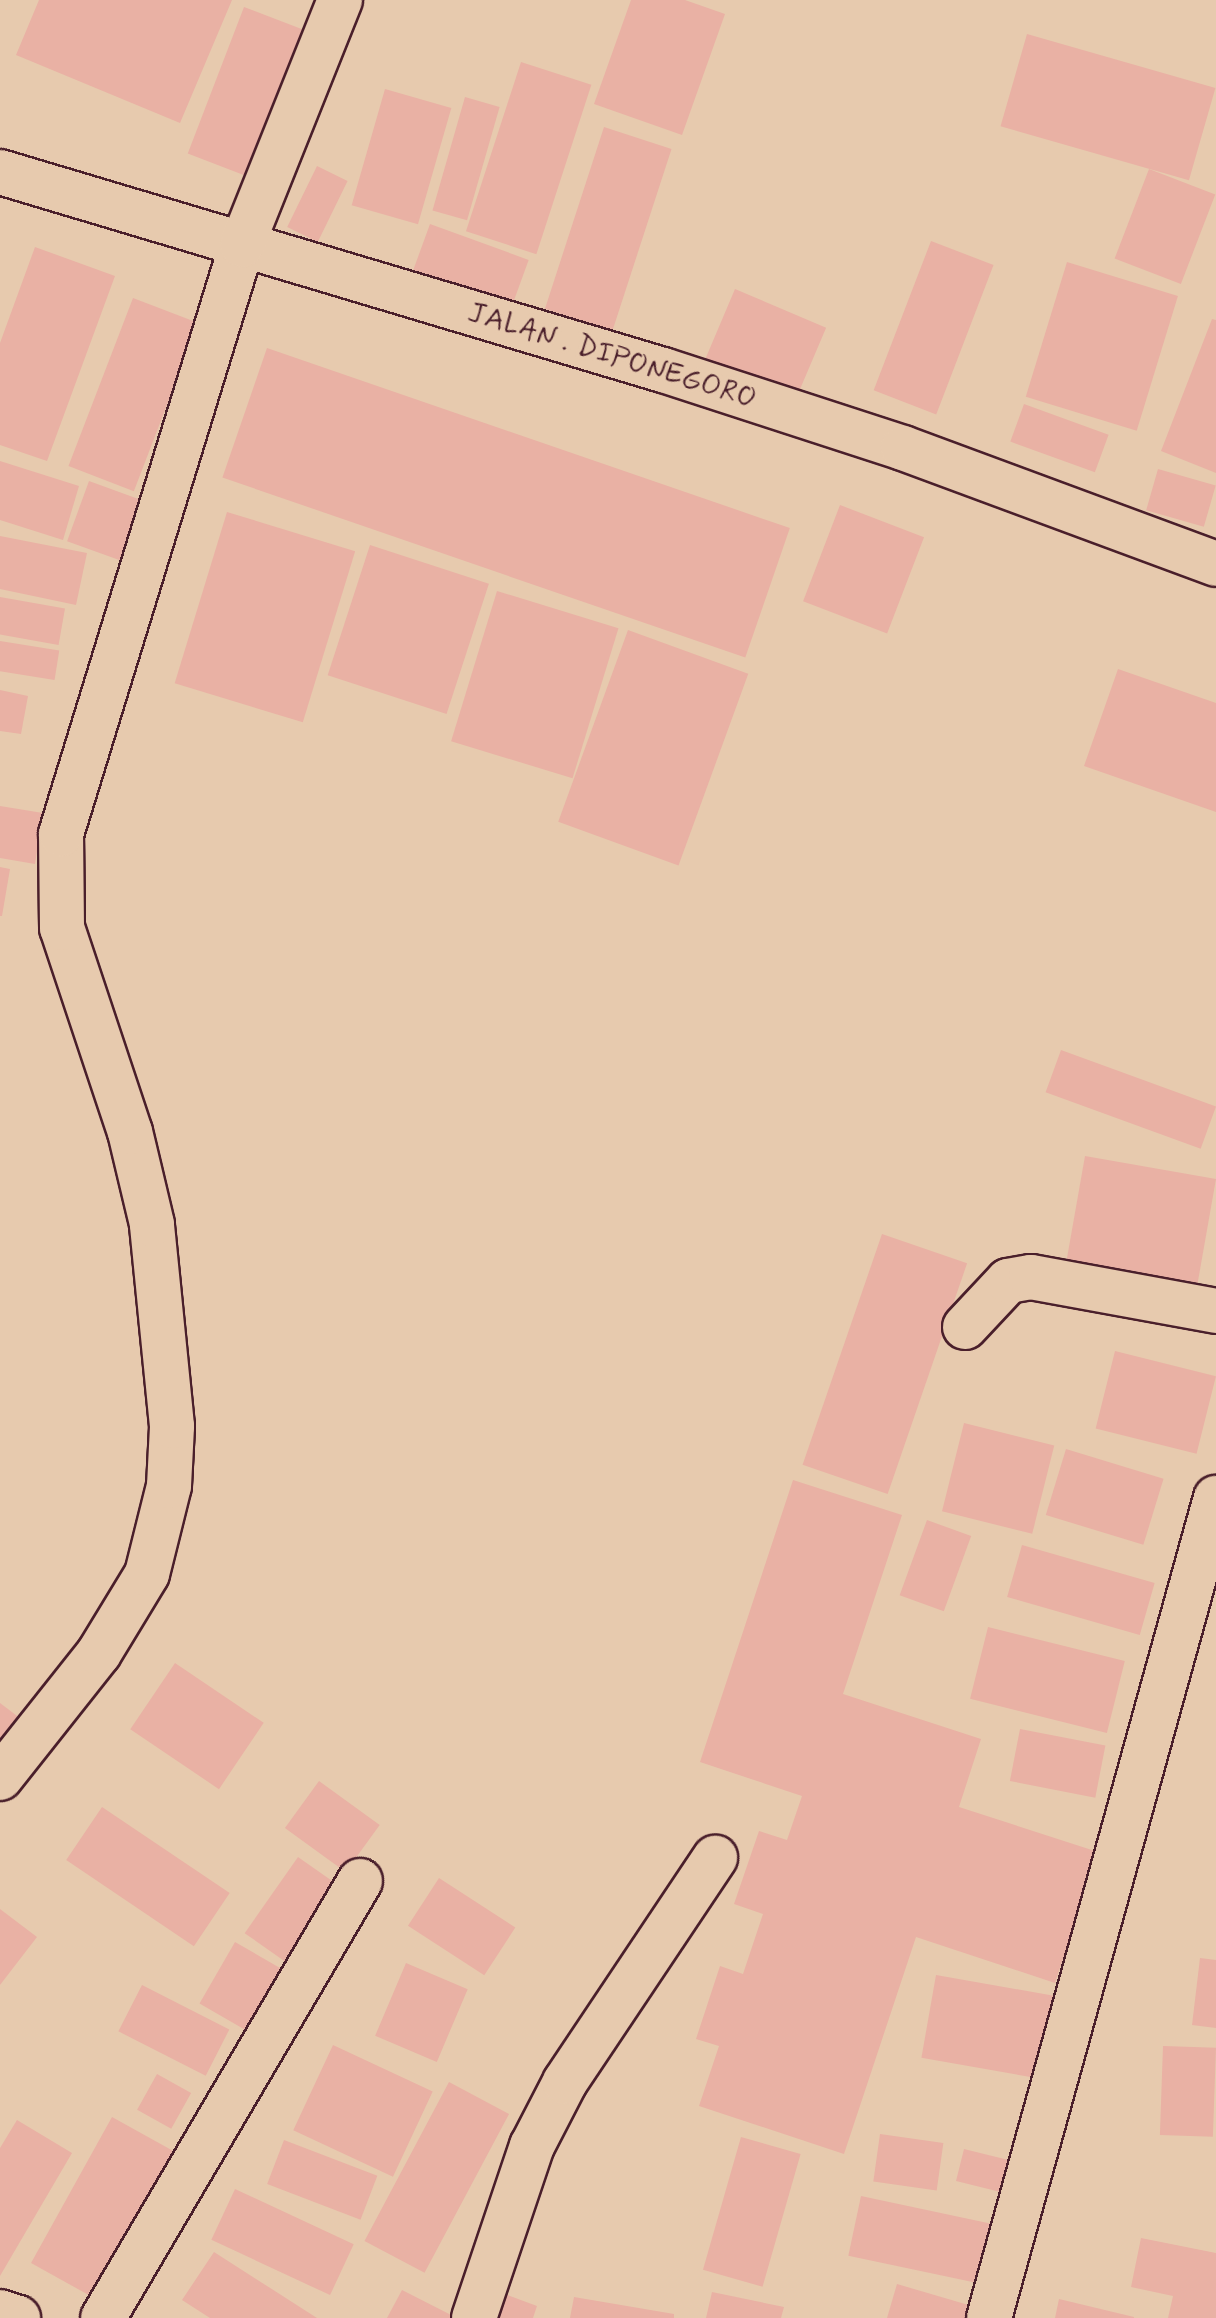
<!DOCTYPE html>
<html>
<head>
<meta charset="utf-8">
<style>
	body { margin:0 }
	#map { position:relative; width:1216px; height:2318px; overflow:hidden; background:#e7caae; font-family:Mynerve,sans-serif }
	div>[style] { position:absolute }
	.building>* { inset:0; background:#e9b1a4; transform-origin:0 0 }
	.roads { filter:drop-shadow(2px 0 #4a1f2b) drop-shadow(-2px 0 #4a1f2b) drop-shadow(0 2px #4a1f2b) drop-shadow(0 -2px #4a1f2b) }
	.minor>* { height:44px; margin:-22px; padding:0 22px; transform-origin:22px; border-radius:22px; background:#e7caae }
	span { translate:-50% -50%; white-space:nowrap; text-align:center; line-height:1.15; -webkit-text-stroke:7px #e7caae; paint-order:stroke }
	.street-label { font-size:30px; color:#4a1f2b }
</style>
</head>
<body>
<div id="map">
	<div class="building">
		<i style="clip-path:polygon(39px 0,232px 0,180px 123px,16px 55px)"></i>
		<i style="clip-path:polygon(631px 0,685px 0,725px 14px,682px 135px,594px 104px)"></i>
		<i style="left:244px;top:7px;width:77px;height:157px;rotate:21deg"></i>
		<i style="left:1027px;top:34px;width:196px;height:96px;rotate:16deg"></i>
		<i style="left:521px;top:62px;width:74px;height:178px;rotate:18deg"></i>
		<i style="left:385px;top:89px;width:69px;height:121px;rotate:16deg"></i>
		<i style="left:465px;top:97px;width:36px;height:118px;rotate:16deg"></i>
		<i style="left:604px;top:127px;width:71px;height:191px;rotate:18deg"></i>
		<i style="left:317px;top:166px;width:34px;height:68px;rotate:26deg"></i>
		<i style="left:1149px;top:169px;width:71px;height:96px;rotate:21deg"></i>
		<i style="left:430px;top:224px;width:105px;height:58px;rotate:20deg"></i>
		<i style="left:931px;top:241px;width:67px;height:160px;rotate:21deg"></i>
		<i style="clip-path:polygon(35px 247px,115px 276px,47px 461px,0 445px,0 343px)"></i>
		<i style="left:1067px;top:262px;width:116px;height:141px;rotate:17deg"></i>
		<i style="left:735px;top:289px;width:99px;height:77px;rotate:23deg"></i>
		<i style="left:133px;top:298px;width:70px;height:180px;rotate:21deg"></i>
		<i style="clip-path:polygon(1212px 319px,1216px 320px,1216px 473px,1161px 451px)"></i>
		<i style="left:267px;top:348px;width:553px;height:137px;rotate:19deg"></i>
		<i style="left:1024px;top:404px;width:90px;height:40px;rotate:20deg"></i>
		<i style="clip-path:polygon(0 461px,79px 486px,63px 540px,0 520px)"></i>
		<i style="left:1158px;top:469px;width:60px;height:43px;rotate:16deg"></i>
		<i style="left:89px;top:481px;width:65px;height:64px;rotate:20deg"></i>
		<i style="left:840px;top:505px;width:90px;height:103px;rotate:21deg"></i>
		<i style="left:227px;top:512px;width:134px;height:179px;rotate:17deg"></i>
		<i style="clip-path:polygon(0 536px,87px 553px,76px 605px,0 589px)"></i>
		<i style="left:370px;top:545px;width:125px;height:137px;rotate:18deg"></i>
		<i style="left:497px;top:591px;width:127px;height:157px;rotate:17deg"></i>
		<i style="left:0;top:597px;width:66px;height:37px;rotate:10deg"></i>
		<i style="left:628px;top:630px;width:128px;height:204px;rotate:20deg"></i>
		<i style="left:0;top:641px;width:60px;height:30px;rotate:9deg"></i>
		<i style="clip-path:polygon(1118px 669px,1216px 703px,1216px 812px,1084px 766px)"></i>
		<i style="clip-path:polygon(0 690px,28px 696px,21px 734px,0 731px)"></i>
		<i style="clip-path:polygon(0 806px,43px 813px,35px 864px,0 858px)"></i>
		<i style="clip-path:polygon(0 867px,10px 869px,2px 916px,0 916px)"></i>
		<i style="left:1061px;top:1050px;width:165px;height:45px;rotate:20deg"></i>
		<i style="left:1085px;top:1156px;width:133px;height:116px;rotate:10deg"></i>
		<i style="left:882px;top:1234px;width:90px;height:244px;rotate:19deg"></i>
		<i style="left:1115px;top:1351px;width:104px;height:80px;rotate:14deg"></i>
		<i style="left:964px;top:1423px;width:93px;height:91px;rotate:14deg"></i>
		<i style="left:1066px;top:1449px;width:102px;height:69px;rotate:17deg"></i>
		<i style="clip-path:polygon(793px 1480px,902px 1515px,843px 1694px,981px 1739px,959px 1807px,1098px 1852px,1055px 1983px,916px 1937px,844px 2154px,699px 2106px,719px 2046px,696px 2039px,720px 1966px,743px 1974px,763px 1914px,734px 1904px,759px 1831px,787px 1840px,802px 1796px,700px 1762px)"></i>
		<i style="left:927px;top:1520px;width:47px;height:80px;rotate:20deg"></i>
		<i style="left:1022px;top:1545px;width:138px;height:54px;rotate:16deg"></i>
		<i style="left:988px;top:1627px;width:141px;height:74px;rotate:14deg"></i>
		<i style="left:175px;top:1663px;width:107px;height:80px;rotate:34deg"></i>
		<i style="clip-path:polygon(0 1703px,29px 1725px,0 1748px)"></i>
		<i style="left:1020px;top:1729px;width:87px;height:53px;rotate:11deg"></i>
		<i style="left:319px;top:1781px;width:75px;height:58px;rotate:36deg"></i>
		<i style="left:102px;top:1807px;width:154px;height:64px;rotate:34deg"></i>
		<i style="left:298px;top:1857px;width:54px;height:93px;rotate:35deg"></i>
		<i style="left:439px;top:1878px;width:91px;height:57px;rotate:33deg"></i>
		<i style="clip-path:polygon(0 1909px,37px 1937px,0 1985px)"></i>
		<i style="left:235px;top:1942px;width:62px;height:71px;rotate:30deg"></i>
		<i style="clip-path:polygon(1200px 1958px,1216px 1960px,1216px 2028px,1192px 2025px)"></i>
		<i style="left:406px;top:1963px;width:67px;height:79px;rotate:23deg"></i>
		<i style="left:936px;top:1975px;width:131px;height:84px;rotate:10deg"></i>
		<i style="left:142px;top:1985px;width:98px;height:52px;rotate:27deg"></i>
		<i style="left:333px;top:2045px;width:110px;height:94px;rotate:25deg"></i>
		<i style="left:1163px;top:2046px;width:53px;height:89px;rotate:2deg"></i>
		<i style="left:157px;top:2074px;width:39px;height:41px;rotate:29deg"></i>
		<i style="left:449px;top:2082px;width:68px;height:180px;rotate:28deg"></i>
		<i style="left:112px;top:2117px;width:84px;height:167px;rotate:29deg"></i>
		<i style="clip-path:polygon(17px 2120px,72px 2153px,0 2276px,0 2148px)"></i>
		<i style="left:880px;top:2134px;width:64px;height:48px;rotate:8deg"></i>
		<i style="left:741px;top:2137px;width:62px;height:138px;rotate:16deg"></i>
		<i style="left:284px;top:2140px;width:100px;height:47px;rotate:21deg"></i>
		<i style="left:964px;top:2149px;width:49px;height:33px;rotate:14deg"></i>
		<i style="left:235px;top:2189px;width:131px;height:56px;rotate:25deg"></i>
		<i style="left:861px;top:2196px;width:144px;height:61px;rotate:12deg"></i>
		<i style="clip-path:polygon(1141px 2238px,1216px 2253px,1216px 2318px,1168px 2318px,1173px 2296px,1131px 2287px)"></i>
		<i style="clip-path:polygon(214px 2252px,317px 2318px,210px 2318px,182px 2300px)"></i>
		<i style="clip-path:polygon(897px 2284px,989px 2311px,987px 2318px,887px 2318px)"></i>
		<i style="clip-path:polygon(402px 2290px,457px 2318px,387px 2318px)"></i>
		<i style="clip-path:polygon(712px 2292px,784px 2307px,781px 2318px,706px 2318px)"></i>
		<i style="clip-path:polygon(505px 2294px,537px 2306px,533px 2318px,497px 2318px)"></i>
		<i style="clip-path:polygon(574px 2297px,674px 2314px,674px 2318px,570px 2318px)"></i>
		<i style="clip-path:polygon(1059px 2299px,1134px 2317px,1134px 2318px,1055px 2318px)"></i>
	</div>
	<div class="roads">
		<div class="minor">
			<i style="left:0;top:172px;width:692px;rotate:16.63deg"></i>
			<i style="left:663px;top:370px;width:252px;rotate:18deg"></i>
			<i style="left:903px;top:448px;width:334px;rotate:20.3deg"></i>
			<i style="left:965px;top:1327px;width:63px;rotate:-46.9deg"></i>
			<i style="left:1008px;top:1281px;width:23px;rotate:-10deg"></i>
			<i style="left:1031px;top:1277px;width:188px;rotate:10.4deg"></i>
			<i style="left:0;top:1778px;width:159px;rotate:-51.6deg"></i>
			<i style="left:99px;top:1653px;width:92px;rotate:-58.7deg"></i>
			<i style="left:147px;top:1574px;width:91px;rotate:-76deg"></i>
			<i style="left:169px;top:1486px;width:60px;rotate:-87.1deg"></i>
			<i style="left:172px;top:1426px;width:203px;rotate:-95.7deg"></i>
			<i style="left:152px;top:1224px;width:95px;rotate:-103.4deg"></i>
			<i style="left:130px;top:1132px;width:215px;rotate:-108.4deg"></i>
			<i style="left:62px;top:928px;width:94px;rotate:-90.6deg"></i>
			<i style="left:61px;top:834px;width:616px;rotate:-72.92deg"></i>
			<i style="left:242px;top:245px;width:264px;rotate:-68.2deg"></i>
			<i style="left:0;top:2312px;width:19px;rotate:18deg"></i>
			<i style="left:103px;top:2318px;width:507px;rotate:-59.54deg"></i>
			<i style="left:474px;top:2318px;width:182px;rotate:-71.4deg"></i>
			<i style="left:532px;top:2146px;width:72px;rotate:-62.7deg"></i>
			<i style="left:565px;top:2082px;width:270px;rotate:-56.2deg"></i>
			<i style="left:989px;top:2318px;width:851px;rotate:-74.53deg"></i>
		</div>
	</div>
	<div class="street-label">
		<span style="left:612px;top:356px;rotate:17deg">JALAN . DIPONEGORO</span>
	</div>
</div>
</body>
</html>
